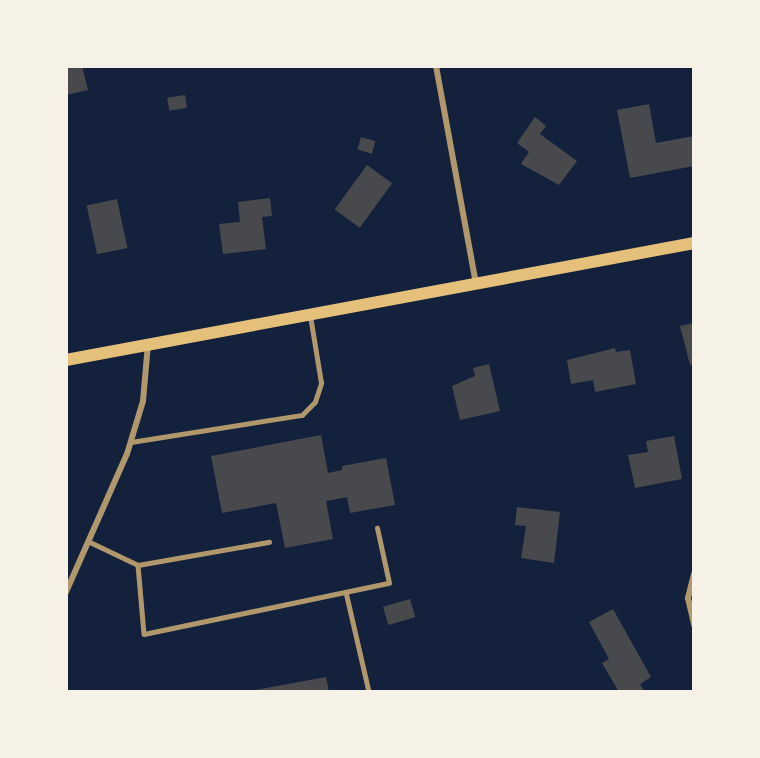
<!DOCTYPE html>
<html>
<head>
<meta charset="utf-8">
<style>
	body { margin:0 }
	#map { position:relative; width:760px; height:758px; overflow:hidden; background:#14213d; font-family:Georgia,serif }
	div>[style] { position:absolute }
	.building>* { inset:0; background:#48494c; transform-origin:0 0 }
	.service>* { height:4.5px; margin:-2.25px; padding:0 2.25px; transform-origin:2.25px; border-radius:2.25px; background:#b1986c }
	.minor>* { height:6px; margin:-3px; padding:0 3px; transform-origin:3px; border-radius:3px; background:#b1986c }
	.secondary>* { height:12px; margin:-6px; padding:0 6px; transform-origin:6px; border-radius:6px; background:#e5c07b }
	span { translate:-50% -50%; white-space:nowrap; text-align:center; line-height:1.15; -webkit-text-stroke:6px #f6f1e7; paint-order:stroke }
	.frame { position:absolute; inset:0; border:68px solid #f6f1e7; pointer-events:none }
</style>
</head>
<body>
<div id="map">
	<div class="building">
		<i style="clip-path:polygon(66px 66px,82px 66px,88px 90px,66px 95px)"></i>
		<i style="left:185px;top:95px;width:13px;height:18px;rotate:81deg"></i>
		<i style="clip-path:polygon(649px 104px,656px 143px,694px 136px,694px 166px,630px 178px,617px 110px)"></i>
		<i style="clip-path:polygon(535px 117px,546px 126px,540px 134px,577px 161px,559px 185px,521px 164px,529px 152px,517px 143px)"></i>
		<i style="left:361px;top:137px;width:15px;height:13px;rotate:16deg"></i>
		<i style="left:367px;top:165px;width:31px;height:55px;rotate:36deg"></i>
		<i style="clip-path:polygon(270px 198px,272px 216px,262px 217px,266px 249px,223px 254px,219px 224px,240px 222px,238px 202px)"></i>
		<i style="left:117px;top:199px;width:50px;height:31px;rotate:78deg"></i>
		<i style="clip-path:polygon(693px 323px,694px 364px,690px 365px,680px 326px)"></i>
		<i style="clip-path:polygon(615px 348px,616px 352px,630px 350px,636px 384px,595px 392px,593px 380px,571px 384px,567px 360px)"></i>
		<i style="clip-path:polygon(489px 364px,500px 411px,460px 420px,452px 386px,475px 376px,473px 368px)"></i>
		<i style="clip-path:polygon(321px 435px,328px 473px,342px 470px,342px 466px,386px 458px,395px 505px,350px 513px,347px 497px,326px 501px,333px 539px,285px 548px,276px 503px,222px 513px,211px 456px)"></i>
		<i style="clip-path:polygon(674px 436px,682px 479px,635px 488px,628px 455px,648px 452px,646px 441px)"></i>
		<i style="clip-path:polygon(517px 507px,560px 512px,554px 563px,521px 558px,526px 526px,515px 525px)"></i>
		<i style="left:410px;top:599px;width:19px;height:28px;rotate:74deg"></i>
		<i style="clip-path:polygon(613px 609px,651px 677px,640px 684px,645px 692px,619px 692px,602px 663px,609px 659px,589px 622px)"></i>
		<i style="clip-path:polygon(326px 677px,329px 692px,250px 692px,250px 691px)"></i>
	</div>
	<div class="service">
		<i style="left:131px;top:442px;width:173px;rotate:-9deg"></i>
		<i style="left:302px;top:415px;width:18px;rotate:-45deg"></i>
		<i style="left:315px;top:402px;width:20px;rotate:-72deg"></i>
		<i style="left:321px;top:383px;width:68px;rotate:-99.3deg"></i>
		<i style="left:90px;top:542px;width:53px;rotate:25.6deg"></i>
		<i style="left:138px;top:565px;width:133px;rotate:-10deg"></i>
		<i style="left:138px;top:565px;width:69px;rotate:85deg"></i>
		<i style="left:144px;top:634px;width:250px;rotate:-11.8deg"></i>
		<i style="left:389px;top:583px;width:56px;rotate:-102.3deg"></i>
		<i style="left:346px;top:592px;width:103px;rotate:77deg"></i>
	</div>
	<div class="minor">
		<i style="left:436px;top:66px;width:221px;rotate:79.6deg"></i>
		<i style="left:694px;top:574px;width:25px;rotate:104deg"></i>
		<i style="left:688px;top:598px;width:28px;rotate:77deg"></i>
		<i style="left:66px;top:592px;width:151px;rotate:-66.2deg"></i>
		<i style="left:127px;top:454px;width:55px;rotate:-73.2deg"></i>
		<i style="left:143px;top:401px;width:57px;rotate:-85deg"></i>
	</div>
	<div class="secondary">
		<i style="left:66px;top:360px;width:639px;rotate:-10.55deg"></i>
	</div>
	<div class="frame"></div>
</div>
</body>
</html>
